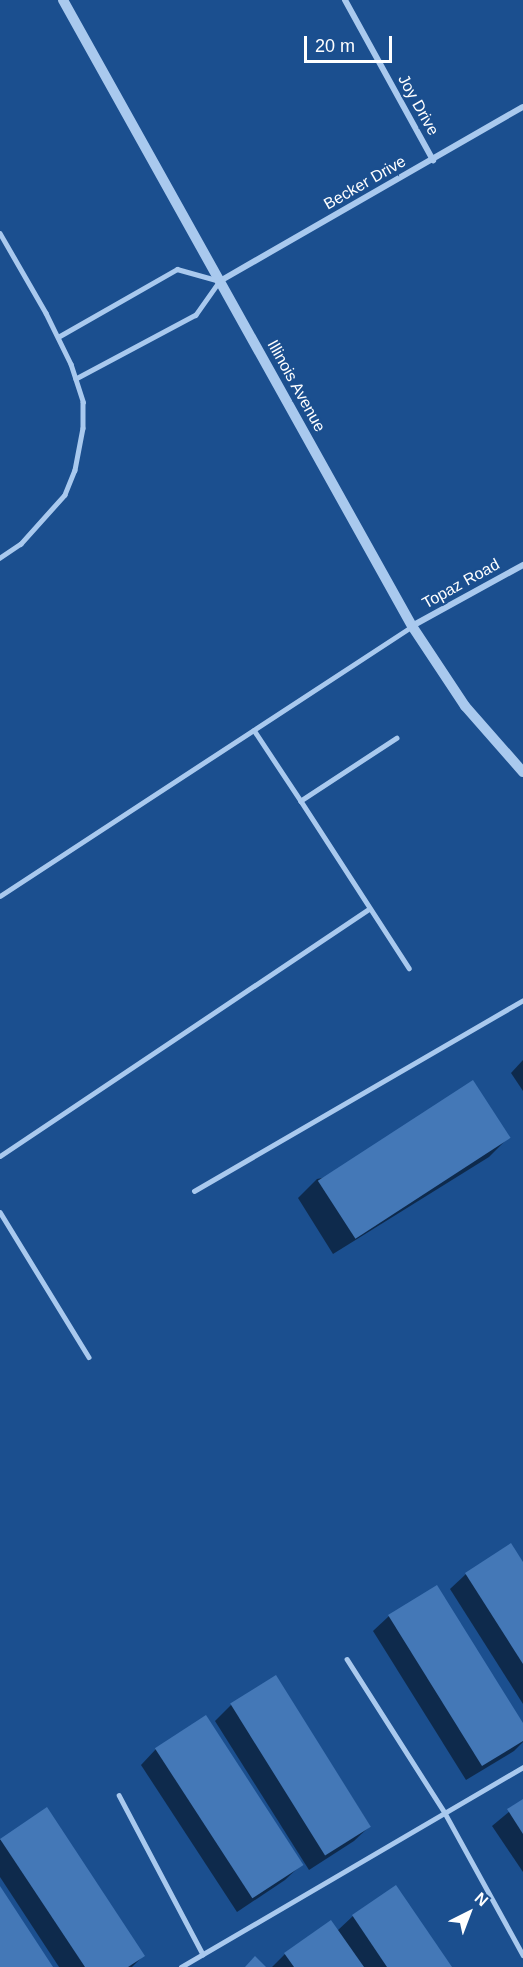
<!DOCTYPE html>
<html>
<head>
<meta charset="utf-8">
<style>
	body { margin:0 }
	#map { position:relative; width:523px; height:1967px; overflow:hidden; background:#1b4f8f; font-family:Helvetica,sans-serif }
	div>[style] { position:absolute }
	.shadow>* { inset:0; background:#0007 }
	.building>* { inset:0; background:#4478b7; transform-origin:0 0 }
	.service>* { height:4.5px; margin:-2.25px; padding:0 2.25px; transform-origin:2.25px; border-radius:2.25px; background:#a9c9ee }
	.minor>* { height:6px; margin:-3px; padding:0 3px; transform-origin:3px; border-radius:3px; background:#a9c9ee }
	.tertiary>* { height:10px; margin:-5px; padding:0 5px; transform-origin:5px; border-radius:5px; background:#a9c9ee }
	span { translate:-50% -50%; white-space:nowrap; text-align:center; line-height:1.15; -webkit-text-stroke:4.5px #1b4f8f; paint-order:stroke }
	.street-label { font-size:16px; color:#fff }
	.north { position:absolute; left:439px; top:1883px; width:60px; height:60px; -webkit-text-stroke:4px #1b4f8f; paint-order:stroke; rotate:42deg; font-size:16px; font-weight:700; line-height:24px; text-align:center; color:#fff }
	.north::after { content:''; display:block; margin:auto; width:21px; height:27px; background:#fff; clip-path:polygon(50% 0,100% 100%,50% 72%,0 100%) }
	.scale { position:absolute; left:304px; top:36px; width:88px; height:27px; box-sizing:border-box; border:3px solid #fff; border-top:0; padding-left:8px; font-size:18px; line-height:21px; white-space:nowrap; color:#fff; -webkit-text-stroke:4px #1b4f8f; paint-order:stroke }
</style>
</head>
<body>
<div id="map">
	<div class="shadow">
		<i style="clip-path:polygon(523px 1060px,523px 1091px,511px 1073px)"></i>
		<i style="clip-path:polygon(508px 1138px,489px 1157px,333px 1254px,298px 1198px,317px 1179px)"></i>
		<i style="clip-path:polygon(523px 1565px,523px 1704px,450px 1589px,466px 1574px)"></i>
		<i style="clip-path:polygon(389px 1616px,523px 1726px,523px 1742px,514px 1751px,466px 1780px,373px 1631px)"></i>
		<i style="clip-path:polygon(276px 1677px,370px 1826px,354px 1841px,309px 1870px,215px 1721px,231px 1705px)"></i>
		<i style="clip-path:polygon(156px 1749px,301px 1865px,285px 1880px,237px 1912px,141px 1765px)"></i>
		<i style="clip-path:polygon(523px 1800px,523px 1872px,492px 1826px)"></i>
		<i style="clip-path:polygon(47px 1809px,143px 1956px,132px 1967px,59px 1967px,0 1877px,0 1840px)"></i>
		<i style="clip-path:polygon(353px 1916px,450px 1967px,272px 1967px,285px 1954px,337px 1931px)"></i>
	</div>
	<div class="building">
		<i style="left:473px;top:1080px;width:69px;height:185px;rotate:57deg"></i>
		<i style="clip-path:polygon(511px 1543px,523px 1562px,523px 1664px,465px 1573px)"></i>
		<i style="clip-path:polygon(437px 1585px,523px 1723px,523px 1741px,482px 1766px,388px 1615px)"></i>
		<i style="left:276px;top:1675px;width:179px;height:54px;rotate:58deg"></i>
		<i style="left:206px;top:1715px;width:179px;height:61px;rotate:57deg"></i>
		<i style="clip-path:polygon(523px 1799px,523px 1834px,507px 1809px)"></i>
		<i style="clip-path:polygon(47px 1807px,145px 1956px,128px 1967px,85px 1967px,0 1839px)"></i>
		<i style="clip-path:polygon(396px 1885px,452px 1967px,387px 1967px,352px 1915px)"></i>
		<i style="clip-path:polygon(0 1886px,53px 1967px,0 1967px)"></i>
		<i style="clip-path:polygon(331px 1920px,364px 1967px,294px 1967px,284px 1953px)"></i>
		<i style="clip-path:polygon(255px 1956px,266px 1967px,245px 1967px)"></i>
	</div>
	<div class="service">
		<i style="left:0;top:233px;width:92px;rotate:60.1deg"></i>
		<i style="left:46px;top:313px;width:57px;rotate:63.9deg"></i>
		<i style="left:71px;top:364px;width:40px;rotate:72deg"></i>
		<i style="left:83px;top:402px;width:26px;rotate:90deg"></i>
		<i style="left:83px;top:428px;width:43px;rotate:100.8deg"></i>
		<i style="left:75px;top:470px;width:27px;rotate:112deg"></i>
		<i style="left:65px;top:495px;width:66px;rotate:131.9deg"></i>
		<i style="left:21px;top:544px;width:25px;rotate:146deg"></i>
		<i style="left:58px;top:337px;width:137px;rotate:-29.7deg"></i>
		<i style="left:177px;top:269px;width:45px;rotate:15.6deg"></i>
		<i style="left:220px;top:281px;width:42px;rotate:125.2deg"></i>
		<i style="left:196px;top:315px;width:136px;rotate:151.9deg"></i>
		<i style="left:254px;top:730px;width:85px;rotate:56.5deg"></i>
		<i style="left:397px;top:738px;width:115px;rotate:146.7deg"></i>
		<i style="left:301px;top:801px;width:199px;rotate:57.1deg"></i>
		<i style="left:0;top:896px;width:493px;rotate:-33.2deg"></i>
		<i style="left:0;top:1156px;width:444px;rotate:-33.8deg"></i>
		<i style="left:194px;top:1191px;width:380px;rotate:-30.1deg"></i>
		<i style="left:0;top:1212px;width:170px;rotate:58.5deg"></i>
		<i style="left:347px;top:1659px;width:183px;rotate:57.5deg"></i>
		<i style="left:445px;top:1813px;width:162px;rotate:61.2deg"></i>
		<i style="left:119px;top:1795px;width:180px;rotate:62.2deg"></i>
		<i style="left:181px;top:1967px;width:396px;rotate:-30.3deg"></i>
	</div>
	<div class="minor">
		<i style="left:345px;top:0;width:183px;rotate:61.2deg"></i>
		<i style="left:220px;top:281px;width:349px;rotate:-29.9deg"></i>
		<i style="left:412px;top:626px;width:127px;rotate:-28.8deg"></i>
	</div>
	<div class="tertiary">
		<i style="left:63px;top:0;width:717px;rotate:60.86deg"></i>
		<i style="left:412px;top:626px;width:96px;rotate:56.5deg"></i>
		<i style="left:465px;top:706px;width:88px;rotate:48.7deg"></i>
	</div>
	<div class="street-label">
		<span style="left:418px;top:105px;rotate:61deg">Joy Drive</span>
		<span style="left:365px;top:183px;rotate:-30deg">Becker Drive</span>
		<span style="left:296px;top:386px;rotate:61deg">Illinois Avenue</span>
		<span style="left:461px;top:584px;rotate:-29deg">Topaz Road</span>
	</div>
	<div class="north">N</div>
	<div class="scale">20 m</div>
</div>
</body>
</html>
